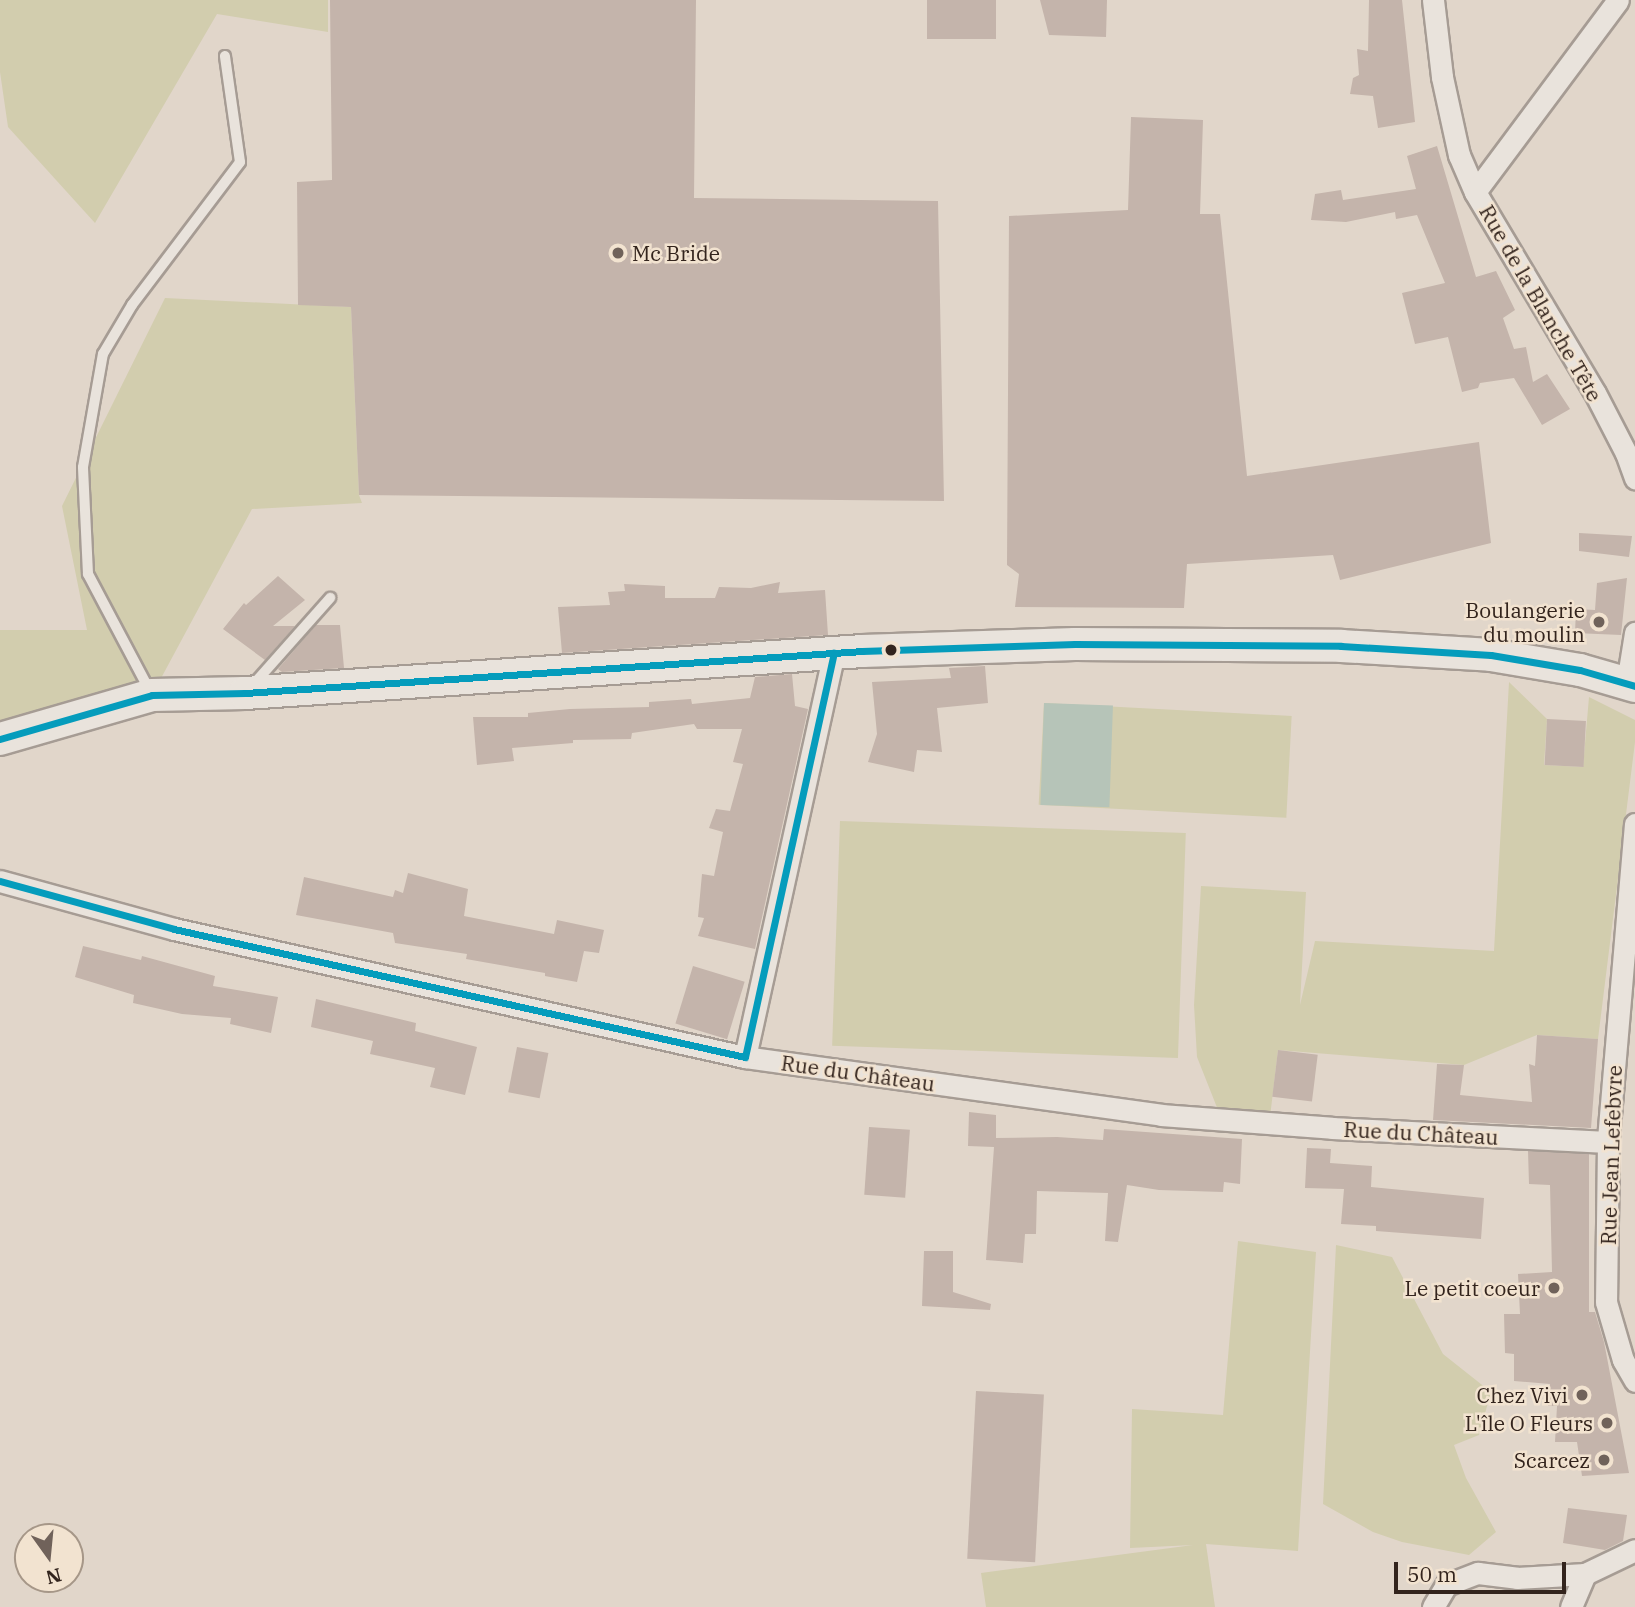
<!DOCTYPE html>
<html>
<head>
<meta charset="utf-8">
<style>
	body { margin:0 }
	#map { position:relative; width:1635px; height:1607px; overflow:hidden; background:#e1d6ca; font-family:"IBM Plex Serif",serif }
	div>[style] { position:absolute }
	.green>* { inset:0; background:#d2cdae; transform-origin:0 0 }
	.water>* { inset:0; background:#b6c4b8; transform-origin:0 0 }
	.building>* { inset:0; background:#c4b4ab; transform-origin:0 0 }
	.roads { filter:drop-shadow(2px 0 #a69c94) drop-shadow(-2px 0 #a69c94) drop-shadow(0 2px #a69c94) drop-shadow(0 -2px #a69c94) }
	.lane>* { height:10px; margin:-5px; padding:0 5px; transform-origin:5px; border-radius:5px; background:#e9e3dc }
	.street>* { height:21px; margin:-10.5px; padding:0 10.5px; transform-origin:10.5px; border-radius:10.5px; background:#e9e3dc }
	.secondary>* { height:32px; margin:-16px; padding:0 16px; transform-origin:16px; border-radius:16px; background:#e9e3dc }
	.bus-1>* { height:7px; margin:-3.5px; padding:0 3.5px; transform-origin:3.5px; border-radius:3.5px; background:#059cbc }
	.dots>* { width:19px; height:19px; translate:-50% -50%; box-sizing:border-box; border:4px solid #f2e3d0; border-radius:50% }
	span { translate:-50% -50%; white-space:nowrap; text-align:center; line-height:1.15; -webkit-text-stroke:5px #f2e3d0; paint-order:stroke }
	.poi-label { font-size:21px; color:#33241d }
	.left { translate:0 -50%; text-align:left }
	.right { translate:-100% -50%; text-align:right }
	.street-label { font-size:21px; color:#33241d }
	.north { position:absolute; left:14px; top:1523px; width:70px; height:70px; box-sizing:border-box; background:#f2e3d0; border:2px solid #a69788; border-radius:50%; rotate:165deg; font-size:19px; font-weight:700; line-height:28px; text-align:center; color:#33241d }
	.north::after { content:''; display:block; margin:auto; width:24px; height:32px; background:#70625a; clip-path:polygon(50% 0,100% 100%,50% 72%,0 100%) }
	.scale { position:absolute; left:1394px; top:1562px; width:172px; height:32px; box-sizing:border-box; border:4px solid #33241d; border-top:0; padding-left:9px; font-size:21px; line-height:24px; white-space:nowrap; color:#33241d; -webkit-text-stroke:5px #f2e3d0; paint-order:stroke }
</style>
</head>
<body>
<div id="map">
	<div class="green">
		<i style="clip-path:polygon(0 0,328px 0,328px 32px,217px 14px,95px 223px,8px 127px,0 72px)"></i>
		<i style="clip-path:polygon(165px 298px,351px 307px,359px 495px,362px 503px,252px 509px,152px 695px,0 738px,0 630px,87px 630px,62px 506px)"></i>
		<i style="clip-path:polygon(1509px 682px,1547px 719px,1544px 765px,1583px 767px,1589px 697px,1635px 720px,1635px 742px,1598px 1039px,1537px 1035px,1464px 1065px,1278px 1050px,1270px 1117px,1218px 1110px,1197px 1057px,1194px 1005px,1201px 886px,1306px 892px,1300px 1005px,1315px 941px,1494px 951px)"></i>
		<i style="left:1044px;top:703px;width:248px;height:102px;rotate:3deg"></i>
		<i style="left:840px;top:821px;width:346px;height:225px;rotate:2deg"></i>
		<i style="clip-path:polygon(1238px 1241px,1316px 1252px,1298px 1551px,1206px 1544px,1215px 1607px,986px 1607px,981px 1573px,1193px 1545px,1130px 1548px,1132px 1409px,1223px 1415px)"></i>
		<i style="clip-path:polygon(1336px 1245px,1392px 1257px,1443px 1354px,1491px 1392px,1479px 1435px,1454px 1445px,1466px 1478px,1496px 1532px,1469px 1555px,1402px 1542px,1373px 1532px,1323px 1504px)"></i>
	</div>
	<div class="water">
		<i style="left:1044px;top:703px;width:69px;height:102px;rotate:2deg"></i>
	</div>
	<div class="building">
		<i style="clip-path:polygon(330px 0,696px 0,694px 198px,938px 201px,944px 501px,359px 495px,351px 307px,298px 305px,297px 182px,332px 180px)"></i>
		<i style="left:927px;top:0;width:69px;height:39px"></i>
		<i style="clip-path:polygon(1040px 0,1107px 0,1106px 37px,1049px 35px)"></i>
		<i style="clip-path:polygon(1369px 0,1402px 0,1415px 122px,1378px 128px,1373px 96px,1350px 94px,1353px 78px,1359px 75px,1357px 49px,1368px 51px)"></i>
		<i style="clip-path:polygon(1131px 117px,1203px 120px,1200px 214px,1220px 214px,1247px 476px,1479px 442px,1491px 543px,1340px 580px,1333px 555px,1187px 564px,1184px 608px,1015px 607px,1019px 574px,1007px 565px,1009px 216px,1128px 210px)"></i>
		<i style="clip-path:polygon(1437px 146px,1476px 277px,1496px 271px,1515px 310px,1503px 318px,1514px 349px,1526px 347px,1533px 382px,1547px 374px,1570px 409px,1542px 425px,1514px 378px,1480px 383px,1478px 388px,1462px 392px,1448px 337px,1415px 344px,1402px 293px,1445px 283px,1417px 215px,1396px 219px,1395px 212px,1346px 222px,1311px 220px,1315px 194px,1341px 190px,1343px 200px,1416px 189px,1407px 156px)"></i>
		<i style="clip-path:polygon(1579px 533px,1632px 536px,1629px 557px,1579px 551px)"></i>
		<i style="clip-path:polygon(278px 576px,305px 600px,273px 626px,295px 626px,265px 660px,223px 629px,244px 603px,246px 605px)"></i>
		<i style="clip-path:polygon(1627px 578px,1621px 635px,1575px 633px,1576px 609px,1595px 610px,1597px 583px)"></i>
		<i style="clip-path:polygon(780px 582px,778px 593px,825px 590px,828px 635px,562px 653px,558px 607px,610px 605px,608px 592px,625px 591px,624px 584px,665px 586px,665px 598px,715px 598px,719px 587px,751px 588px)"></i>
		<i style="clip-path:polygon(316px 625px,340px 625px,344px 668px,282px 672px,278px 669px)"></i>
		<i style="clip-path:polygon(985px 666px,988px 703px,937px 708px,942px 752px,917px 750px,914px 772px,868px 762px,877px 734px,872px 682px,951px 678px,949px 668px)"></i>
		<i style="clip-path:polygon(792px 674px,795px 706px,808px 709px,755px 949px,698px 936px,704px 918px,698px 917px,702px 874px,714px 876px,723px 832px,709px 828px,716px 809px,730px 811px,743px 764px,733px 762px,742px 729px,697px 729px,694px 724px,632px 733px,631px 739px,573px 740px,573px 743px,512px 748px,514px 761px,477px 765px,473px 717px,528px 717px,528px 713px,570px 709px,649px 707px,649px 702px,691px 699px,692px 704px,750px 698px,755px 677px)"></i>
		<i style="left:1547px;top:719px;width:39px;height:46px;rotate:3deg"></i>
		<i style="clip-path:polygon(408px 873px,468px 889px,464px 916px,554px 934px,557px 920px,604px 930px,599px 953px,584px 951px,577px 982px,545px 976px,545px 973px,466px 959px,467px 954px,395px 943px,393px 933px,296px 915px,304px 877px,393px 897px,395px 890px,403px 893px)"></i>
		<i style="clip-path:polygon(83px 946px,141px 960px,142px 956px,215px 976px,213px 986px,278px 997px,271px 1033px,230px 1024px,231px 1018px,182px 1014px,133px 1003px,134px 995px,75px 977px)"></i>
		<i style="left:693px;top:966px;width:54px;height:60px;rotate:17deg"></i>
		<i style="clip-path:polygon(316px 999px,416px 1023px,415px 1031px,477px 1047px,465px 1095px,430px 1087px,435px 1068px,370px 1054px,373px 1041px,311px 1027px)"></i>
		<i style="clip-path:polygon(1537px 1035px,1598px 1039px,1591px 1128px,1433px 1120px,1437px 1064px,1464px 1065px,1460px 1095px,1532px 1102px,1529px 1064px,1535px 1066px)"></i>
		<i style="left:517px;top:1047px;width:32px;height:46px;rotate:11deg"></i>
		<i style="left:1278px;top:1050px;width:40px;height:47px;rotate:7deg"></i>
		<i style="clip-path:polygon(969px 1112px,996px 1115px,996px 1138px,1057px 1137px,1103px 1140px,1104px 1129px,1242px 1139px,1240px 1184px,1224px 1182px,1223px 1192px,1159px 1190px,1127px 1185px,1118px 1242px,1105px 1241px,1108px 1193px,1037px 1191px,1036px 1234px,1025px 1234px,1023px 1263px,986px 1260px,994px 1147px,968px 1146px)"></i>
		<i style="left:869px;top:1127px;width:41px;height:68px;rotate:4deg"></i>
		<i style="clip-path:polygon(1307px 1148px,1331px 1149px,1330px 1163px,1372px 1166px,1371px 1187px,1484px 1198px,1481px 1239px,1376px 1231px,1376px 1226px,1341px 1224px,1344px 1189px,1305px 1188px)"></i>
		<i style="clip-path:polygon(1528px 1151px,1589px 1154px,1589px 1312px,1595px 1312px,1604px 1342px,1629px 1473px,1582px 1476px,1577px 1442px,1555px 1442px,1557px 1406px,1548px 1406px,1550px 1384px,1514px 1381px,1514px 1354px,1505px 1353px,1504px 1314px,1520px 1314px,1518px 1274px,1552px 1272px,1550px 1185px,1529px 1184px)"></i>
		<i style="clip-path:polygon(924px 1251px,953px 1251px,953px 1292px,991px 1304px,990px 1310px,922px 1306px)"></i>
		<i style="left:976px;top:1391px;width:68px;height:168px;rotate:3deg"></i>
		<i style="clip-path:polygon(1568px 1508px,1627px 1515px,1623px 1541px,1605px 1550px,1563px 1543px)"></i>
	</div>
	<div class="roads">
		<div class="lane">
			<i style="left:252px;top:686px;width:118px;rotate:-48.4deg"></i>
			<i style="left:151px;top:693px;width:135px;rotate:-117.9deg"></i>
			<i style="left:88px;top:574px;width:107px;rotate:-92.7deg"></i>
			<i style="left:83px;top:467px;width:115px;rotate:-80deg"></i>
			<i style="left:103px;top:354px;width:57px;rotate:-59.4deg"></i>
			<i style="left:132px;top:305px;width:179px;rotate:-52.9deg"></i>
			<i style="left:240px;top:162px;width:107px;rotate:-98.1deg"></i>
		</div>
		<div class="street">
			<i style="left:1433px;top:0;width:78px;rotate:83.3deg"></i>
			<i style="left:1442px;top:77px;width:80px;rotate:77.7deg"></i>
			<i style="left:1459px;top:155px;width:40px;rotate:66.6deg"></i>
			<i style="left:1475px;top:192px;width:234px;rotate:59.2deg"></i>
			<i style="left:1595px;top:393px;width:68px;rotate:62.7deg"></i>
			<i style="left:1626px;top:453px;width:27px;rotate:70deg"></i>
			<i style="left:1475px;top:192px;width:239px;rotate:-53.3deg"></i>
			<i style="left:1627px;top:683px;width:51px;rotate:-80.9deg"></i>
			<i style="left:1635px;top:824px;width:319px;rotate:94.9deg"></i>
			<i style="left:1608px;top:1142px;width:160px;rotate:90.7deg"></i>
			<i style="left:1606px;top:1302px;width:60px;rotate:73.7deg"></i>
			<i style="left:1623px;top:1360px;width:24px;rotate:60deg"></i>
			<i style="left:0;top:881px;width:180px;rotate:15.4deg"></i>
			<i style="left:174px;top:929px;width:585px;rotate:12.64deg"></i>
			<i style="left:745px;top:1057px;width:420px;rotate:7.9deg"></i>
			<i style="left:1161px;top:1115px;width:171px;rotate:4.3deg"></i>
			<i style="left:1332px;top:1128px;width:276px;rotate:2.9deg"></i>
			<i style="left:745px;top:1057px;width:414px;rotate:-77.6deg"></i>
			<i style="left:1433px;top:1607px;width:26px;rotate:-59deg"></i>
			<i style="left:1446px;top:1585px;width:34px;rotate:-21deg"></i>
			<i style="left:1478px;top:1573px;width:39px;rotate:7deg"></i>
			<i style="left:1517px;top:1578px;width:68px;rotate:-3.4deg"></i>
			<i style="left:1585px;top:1574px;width:55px;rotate:-25.6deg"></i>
			<i style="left:1571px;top:1607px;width:36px;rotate:-67deg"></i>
		</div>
		<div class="secondary">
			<i style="left:0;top:739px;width:158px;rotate:-16.1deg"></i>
			<i style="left:152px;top:695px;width:93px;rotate:-1.2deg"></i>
			<i style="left:245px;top:693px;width:618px;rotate:-3.89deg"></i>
			<i style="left:862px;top:651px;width:213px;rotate:-1.9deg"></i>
			<i style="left:1075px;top:644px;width:266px;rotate:0.4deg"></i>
			<i style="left:1341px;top:646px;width:150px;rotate:3.4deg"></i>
			<i style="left:1491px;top:655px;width:90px;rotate:9.6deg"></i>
			<i style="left:1580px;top:670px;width:57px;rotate:16.2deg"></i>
		</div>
	</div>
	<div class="bus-1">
		<i style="left:0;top:739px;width:158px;rotate:-16.1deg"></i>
		<i style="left:152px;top:695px;width:93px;rotate:-1.2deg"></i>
		<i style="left:245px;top:693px;width:618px;rotate:-3.89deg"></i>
		<i style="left:862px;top:651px;width:213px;rotate:-1.9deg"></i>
		<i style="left:1075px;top:644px;width:266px;rotate:0.4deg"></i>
		<i style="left:1341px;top:646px;width:150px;rotate:3.4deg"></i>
		<i style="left:1491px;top:655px;width:90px;rotate:9.6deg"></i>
		<i style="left:1580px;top:670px;width:57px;rotate:16.2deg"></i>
		<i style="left:0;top:881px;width:180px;rotate:15.4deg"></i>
		<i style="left:174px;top:929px;width:585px;rotate:12.64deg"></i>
		<i style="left:745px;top:1057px;width:414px;rotate:-77.6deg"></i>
	</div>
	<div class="dots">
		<i style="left:618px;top:253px;background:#70625a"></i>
		<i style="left:1599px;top:622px;background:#70625a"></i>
		<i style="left:891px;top:650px;background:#33241d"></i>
		<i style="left:1554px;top:1288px;background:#70625a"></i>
		<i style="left:1582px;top:1395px;background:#70625a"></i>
		<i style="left:1607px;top:1423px;background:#70625a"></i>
		<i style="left:1604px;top:1460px;background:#70625a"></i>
	</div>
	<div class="poi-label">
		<span class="left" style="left:632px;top:253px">Mc Bride</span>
		<span class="right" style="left:1585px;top:622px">Boulangerie<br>du moulin</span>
		<span class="right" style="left:1540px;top:1288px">Le petit coeur</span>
		<span class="right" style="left:1568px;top:1395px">Chez Vivi</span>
		<span class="right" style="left:1593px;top:1423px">L'île O Fleurs</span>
		<span class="right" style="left:1590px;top:1460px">Scarcez</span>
	</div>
	<div class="street-label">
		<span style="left:1541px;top:303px;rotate:60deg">Rue de la Blanche Tête</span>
		<span style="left:858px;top:1073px;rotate:8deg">Rue du Château</span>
		<span style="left:1421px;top:1133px;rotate:3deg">Rue du Château</span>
		<span style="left:1611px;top:1155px;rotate:-88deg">Rue Jean Lefebvre</span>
	</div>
	<div class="north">N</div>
	<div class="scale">50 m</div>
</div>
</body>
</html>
